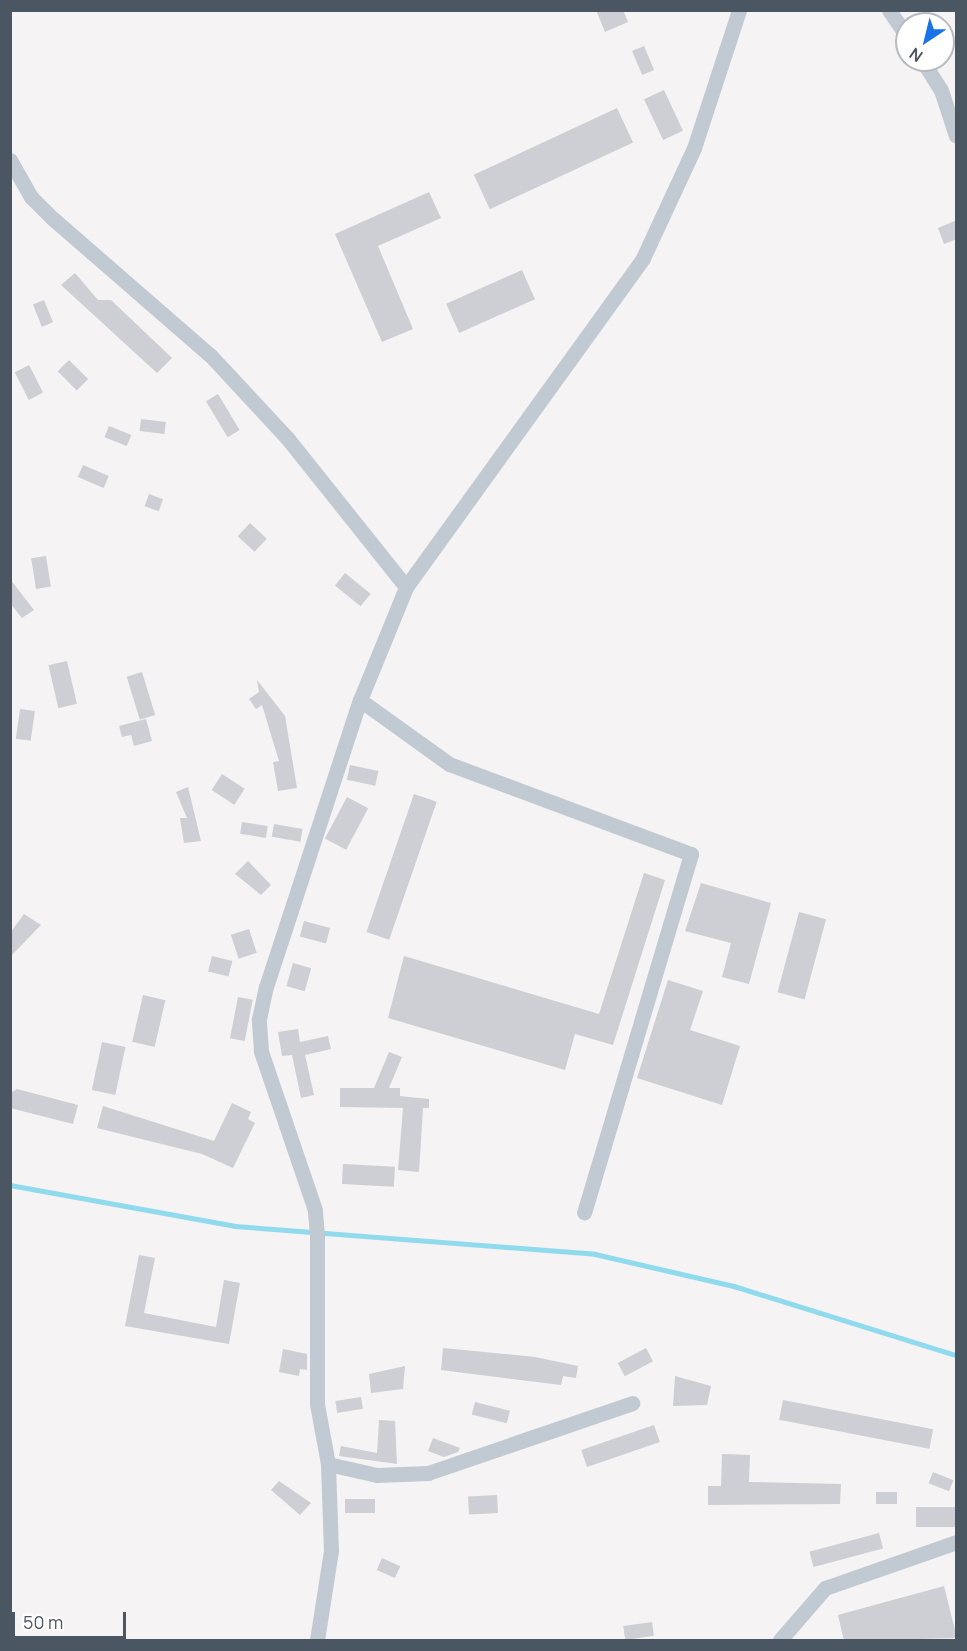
<!DOCTYPE html>
<html>
<head>
<meta charset="utf-8">
<style>
	body { margin:0 }
	#map { position:relative; width:967px; height:1651px; overflow:hidden; background:#f5f3f3; font-family:Manrope,sans-serif }
	div>[style] { position:absolute }
	.stream>* { height:4.5px; margin:-2.25px; padding:0 2.25px; transform-origin:2.25px; border-radius:2.25px; background:#90daee }
	.building>* { inset:0; background:#cdcfd5; transform-origin:0 0 }
	.minor>* { height:15px; margin:-7.5px; padding:0 7.5px; transform-origin:7.5px; border-radius:7.5px; background:#c1cad2 }
	span { translate:-50% -50%; white-space:nowrap; text-align:center; line-height:1.15; -webkit-text-stroke:6px #fff; paint-order:stroke }
	.frame { position:absolute; inset:0; border:12px solid #4a5661; pointer-events:none }
	.north { position:absolute; left:895px; top:12px; width:60px; height:60px; box-sizing:border-box; background:#fff; border:2px solid #b7bbc0; border-radius:50%; rotate:215deg; font-size:16px; font-weight:700; line-height:24px; text-align:center; color:#4a5661 }
	.north::after { content:''; display:block; margin:auto; width:21px; height:27px; background:#1a73e8; clip-path:polygon(50% 0,100% 100%,50% 72%,0 100%) }
	.scale { position:absolute; left:12px; top:1612px; width:114px; height:27px; box-sizing:border-box; border:3px solid #4a5661; border-top:0; padding-left:8px; font-size:18px; line-height:21px; white-space:nowrap; color:#4a5661; -webkit-text-stroke:4px #fff; paint-order:stroke }
</style>
</head>
<body>
<div id="map">
	<div class="stream">
		<i style="left:10px;top:1185px;width:229px;rotate:10.3deg"></i>
		<i style="left:235px;top:1226px;width:361px;rotate:4.4deg"></i>
		<i style="left:595px;top:1254px;width:143px;rotate:13deg"></i>
		<i style="left:734px;top:1286px;width:232px;rotate:17.3deg"></i>
	</div>
	<div class="building">
		<i style="clip-path:polygon(596px 10px,623px 10px,628px 22px,605px 32px)"></i>
		<i style="left:644px;top:46px;width:26px;height:13px;rotate:67deg"></i>
		<i style="left:664px;top:90px;width:45px;height:22px;rotate:65deg"></i>
		<i style="left:617px;top:108px;width:38px;height:158px;rotate:65deg"></i>
		<i style="clip-path:polygon(429px 192px,441px 218px,378px 246px,413px 329px,382px 342px,335px 234px)"></i>
		<i style="clip-path:polygon(957px 220px,957px 239px,944px 244px,938px 228px)"></i>
		<i style="left:522px;top:270px;width:32px;height:83px;rotate:66deg"></i>
		<i style="clip-path:polygon(75px 273px,98px 300px,111px 300px,172px 358px,157px 373px,61px 285px)"></i>
		<i style="left:44px;top:300px;width:24px;height:12px;rotate:68deg"></i>
		<i style="left:69px;top:360px;width:27px;height:16px;rotate:45deg"></i>
		<i style="left:29px;top:365px;width:31px;height:16px;rotate:63deg"></i>
		<i style="left:218px;top:394px;width:42px;height:14px;rotate:59deg"></i>
		<i style="left:141px;top:419px;width:25px;height:12px;rotate:7deg"></i>
		<i style="left:109px;top:426px;width:24px;height:12px;rotate:22deg"></i>
		<i style="left:83px;top:465px;width:28px;height:13px;rotate:23deg"></i>
		<i style="left:149px;top:494px;width:15px;height:13px;rotate:20deg"></i>
		<i style="left:250px;top:523px;width:23px;height:18px;rotate:43deg"></i>
		<i style="left:46px;top:556px;width:31px;height:15px;rotate:81deg"></i>
		<i style="left:345px;top:573px;width:33px;height:16px;rotate:39deg"></i>
		<i style="clip-path:polygon(10px 579px,34px 610px,22px 618px,10px 603px)"></i>
		<i style="left:67px;top:661px;width:44px;height:19px;rotate:77deg"></i>
		<i style="left:142px;top:672px;width:45px;height:16px;rotate:73deg"></i>
		<i style="clip-path:polygon(257px 680px,285px 716px,297px 788px,278px 791px,273px 762px,279px 761px,262px 705px,256px 709px,249px 699px,259px 692px)"></i>
		<i style="left:20px;top:709px;width:15px;height:30px;rotate:8deg"></i>
		<i style="clip-path:polygon(146px 719px,152px 741px,134px 746px,131px 735px,122px 737px,119px 726px)"></i>
		<i style="left:350px;top:765px;width:29px;height:15px;rotate:12deg"></i>
		<i style="left:222px;top:774px;width:27px;height:19px;rotate:33deg"></i>
		<i style="clip-path:polygon(188px 787px,201px 841px,184px 843px,180px 818px,187px 818px,176px 792px)"></i>
		<i style="left:414px;top:794px;width:24px;height:146px;rotate:19deg"></i>
		<i style="left:347px;top:797px;width:24px;height:47px;rotate:28deg"></i>
		<i style="left:242px;top:822px;width:26px;height:12px;rotate:9deg"></i>
		<i style="left:274px;top:824px;width:29px;height:13px;rotate:10deg"></i>
		<i style="clip-path:polygon(248px 861px,271px 885px,261px 895px,235px 874px)"></i>
		<i style="clip-path:polygon(644px 873px,665px 880px,613px 1045px,575px 1034px,565px 1070px,388px 1018px,404px 956px,599px 1014px)"></i>
		<i style="clip-path:polygon(701px 883px,771px 903px,749px 984px,722px 977px,731px 943px,685px 931px)"></i>
		<i style="left:799px;top:912px;width:28px;height:83px;rotate:15deg"></i>
		<i style="clip-path:polygon(24px 914px,41px 925px,10px 957px,10px 933px)"></i>
		<i style="left:304px;top:921px;width:27px;height:16px;rotate:15deg"></i>
		<i style="left:249px;top:929px;width:25px;height:19px;rotate:72deg"></i>
		<i style="left:212px;top:956px;width:21px;height:16px;rotate:14deg"></i>
		<i style="left:293px;top:963px;width:19px;height:24px;rotate:16deg"></i>
		<i style="clip-path:polygon(668px 980px,703px 991px,690px 1030px,740px 1046px,722px 1105px,637px 1078px)"></i>
		<i style="left:143px;top:995px;width:23px;height:48px;rotate:13deg"></i>
		<i style="left:238px;top:997px;width:15px;height:42px;rotate:11deg"></i>
		<i style="clip-path:polygon(298px 1029px,300px 1042px,328px 1036px,331px 1049px,305px 1055px,314px 1095px,301px 1098px,292px 1055px,282px 1056px,278px 1032px)"></i>
		<i style="left:102px;top:1042px;width:24px;height:49px;rotate:12deg"></i>
		<i style="clip-path:polygon(389px 1052px,402px 1057px,389px 1088px,400px 1088px,400px 1096px,429px 1099px,429px 1108px,423px 1108px,419px 1172px,398px 1170px,403px 1108px,340px 1107px,340px 1088px,374px 1088px)"></i>
		<i style="clip-path:polygon(17px 1089px,78px 1105px,73px 1124px,10px 1108px,10px 1093px)"></i>
		<i style="clip-path:polygon(232px 1103px,251px 1112px,248px 1119px,255px 1123px,233px 1168px,202px 1154px,97px 1128px,103px 1106px,214px 1141px)"></i>
		<i style="left:343px;top:1164px;width:52px;height:20px;rotate:3deg"></i>
		<i style="clip-path:polygon(139px 1255px,155px 1258px,144px 1313px,216px 1327px,224px 1280px,240px 1283px,229px 1344px,125px 1326px)"></i>
		<i style="clip-path:polygon(443px 1348px,535px 1357px,578px 1366px,576px 1378px,563px 1376px,561px 1385px,441px 1370px)"></i>
		<i style="left:646px;top:1348px;width:15px;height:32px;rotate:62deg"></i>
		<i style="clip-path:polygon(283px 1349px,307px 1354px,307px 1370px,300px 1369px,299px 1376px,279px 1372px)"></i>
		<i style="clip-path:polygon(405px 1366px,403px 1389px,371px 1393px,369px 1374px)"></i>
		<i style="clip-path:polygon(675px 1376px,711px 1386px,707px 1405px,673px 1406px)"></i>
		<i style="left:361px;top:1397px;width:12px;height:26px;rotate:81deg"></i>
		<i style="left:783px;top:1400px;width:153px;height:20px;rotate:11deg"></i>
		<i style="left:475px;top:1402px;width:36px;height:13px;rotate:14deg"></i>
		<i style="clip-path:polygon(379px 1420px,395px 1421px,397px 1464px,339px 1456px,341px 1446px,377px 1453px)"></i>
		<i style="left:654px;top:1425px;width:18px;height:77px;rotate:71deg"></i>
		<i style="clip-path:polygon(433px 1438px,460px 1448px,458px 1452px,444px 1457px,428px 1451px)"></i>
		<i style="clip-path:polygon(722px 1454px,750px 1455px,749px 1482px,841px 1484px,840px 1504px,708px 1505px,708px 1486px,721px 1486px)"></i>
		<i style="left:933px;top:1472px;width:22px;height:12px;rotate:22deg"></i>
		<i style="clip-path:polygon(279px 1481px,311px 1503px,300px 1515px,271px 1490px)"></i>
		<i style="left:876px;top:1492px;width:21px;height:12px"></i>
		<i style="left:497px;top:1495px;width:18px;height:29px;rotate:87deg"></i>
		<i style="left:345px;top:1499px;width:30px;height:14px"></i>
		<i style="left:957px;top:1507px;width:20px;height:41px;rotate:90deg"></i>
		<i style="left:879px;top:1533px;width:16px;height:72px;rotate:75deg"></i>
		<i style="left:382px;top:1558px;width:20px;height:13px;rotate:24deg"></i>
		<i style="clip-path:polygon(944px 1586px,957px 1638px,844px 1641px,838px 1615px)"></i>
		<i style="left:652px;top:1622px;width:14px;height:29px;rotate:82deg"></i>
	</div>
	<div class="minor">
		<i style="left:889px;top:10px;width:32px;rotate:56deg"></i>
		<i style="left:922px;top:60px;width:36px;rotate:58deg"></i>
		<i style="left:941px;top:90px;width:48px;rotate:71.9deg"></i>
		<i style="left:10px;top:160px;width:43px;rotate:60.4deg"></i>
		<i style="left:31px;top:197px;width:28px;rotate:45deg"></i>
		<i style="left:51px;top:217px;width:212px;rotate:41deg"></i>
		<i style="left:211px;top:356px;width:113px;rotate:47.1deg"></i>
		<i style="left:288px;top:439px;width:189px;rotate:51.4deg"></i>
		<i style="left:360px;top:700px;width:110px;rotate:35.7deg"></i>
		<i style="left:449px;top:764px;width:258px;rotate:20.4deg"></i>
		<i style="left:691px;top:854px;width:374px;rotate:106.6deg"></i>
		<i style="left:328px;top:1464px;width:50px;rotate:12.7deg"></i>
		<i style="left:377px;top:1475px;width:51px;rotate:-2.2deg"></i>
		<i style="left:428px;top:1473px;width:216px;rotate:-18.9deg"></i>
		<i style="left:317px;top:1640px;width:90px;rotate:-81.1deg"></i>
		<i style="left:331px;top:1551px;width:87px;rotate:-92deg"></i>
		<i style="left:328px;top:1464px;width:61px;rotate:-100.4deg"></i>
		<i style="left:317px;top:1404px;width:169px;rotate:-90deg"></i>
		<i style="left:317px;top:1235px;width:25px;rotate:-95deg"></i>
		<i style="left:315px;top:1210px;width:168px;rotate:-108.8deg"></i>
		<i style="left:261px;top:1051px;width:32px;rotate:-94deg"></i>
		<i style="left:259px;top:1019px;width:33px;rotate:-78deg"></i>
		<i style="left:266px;top:987px;width:302px;rotate:-71.9deg"></i>
		<i style="left:360px;top:700px;width:122px;rotate:-67.8deg"></i>
		<i style="left:406px;top:587px;width:405px;rotate:-54.2deg"></i>
		<i style="left:643px;top:258px;width:121px;rotate:-65.1deg"></i>
		<i style="left:694px;top:148px;width:145px;rotate:-71.9deg"></i>
		<i style="left:780px;top:1640px;width:69px;rotate:-49.1deg"></i>
		<i style="left:825px;top:1588px;width:139px;rotate:-19.3deg"></i>
	</div>
	<div class="frame"></div>
	<div class="north">N</div>
	<div class="scale">50 m</div>
</div>
</body>
</html>
